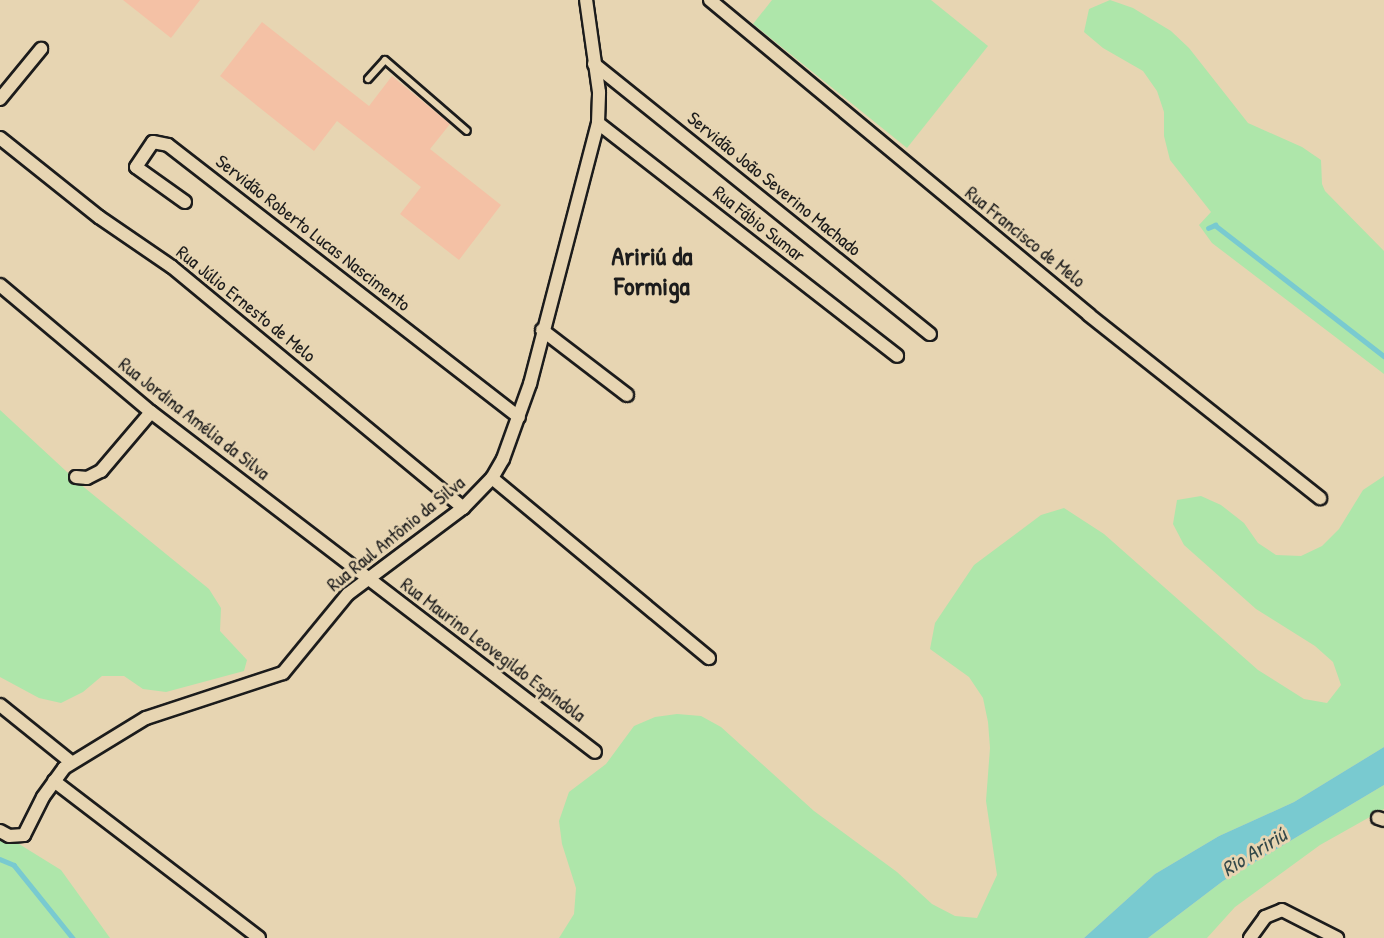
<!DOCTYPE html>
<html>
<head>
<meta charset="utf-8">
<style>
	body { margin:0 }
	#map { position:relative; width:1384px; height:938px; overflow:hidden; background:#e7d5b2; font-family:"Patrick Hand",sans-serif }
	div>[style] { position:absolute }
	.green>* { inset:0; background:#aee6aa }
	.water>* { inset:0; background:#79cad0 }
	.stream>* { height:4.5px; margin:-2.25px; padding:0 2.25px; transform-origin:2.25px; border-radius:2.25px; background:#79cad0 }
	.building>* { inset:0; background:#f4c1a5 }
	.roads { filter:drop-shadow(2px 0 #1c1c1c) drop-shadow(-2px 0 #1c1c1c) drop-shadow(0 2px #1c1c1c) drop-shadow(0 -2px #1c1c1c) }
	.service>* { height:6px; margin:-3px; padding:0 3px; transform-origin:3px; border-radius:3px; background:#e7d5b2 }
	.minor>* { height:12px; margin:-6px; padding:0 6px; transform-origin:6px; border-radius:6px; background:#e7d5b2 }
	span { translate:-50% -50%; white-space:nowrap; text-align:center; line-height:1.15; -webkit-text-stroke:6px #e7d5b2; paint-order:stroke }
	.street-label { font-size:19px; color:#1c1c1c }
	.water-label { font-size:21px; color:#334849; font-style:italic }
	.district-label { font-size:26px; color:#1c1c1c; font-weight:700 }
</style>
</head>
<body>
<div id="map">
	<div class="green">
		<i style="clip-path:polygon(772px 0,931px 0,988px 46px,907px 148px,753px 24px)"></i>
		<i style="clip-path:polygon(1110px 0,1133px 8px,1171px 31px,1189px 48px,1248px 123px,1302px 147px,1321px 160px,1322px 184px,1325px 191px,1384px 251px,1384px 374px,1212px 243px,1199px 225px,1211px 212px,1170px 160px,1164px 136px,1164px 112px,1157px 91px,1143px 71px,1103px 48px,1084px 32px,1089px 9px)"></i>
		<i style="clip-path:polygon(0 410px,80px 484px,209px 589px,221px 608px,220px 631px,247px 660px,244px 671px,166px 692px,143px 689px,124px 676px,102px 676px,83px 692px,61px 703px,39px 698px,0 677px)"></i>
		<i style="clip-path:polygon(1384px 476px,1384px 747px,1294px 802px,1219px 836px,1155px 874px,1084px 938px,559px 938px,574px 914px,576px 888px,562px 844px,559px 821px,569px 792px,606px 764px,634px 726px,655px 717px,677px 714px,701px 716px,721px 727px,814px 811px,897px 872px,932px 904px,955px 916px,977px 918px,997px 875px,986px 801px,990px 748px,988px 722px,983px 698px,969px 677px,930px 649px,935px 623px,974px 565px,1041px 515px,1064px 508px,1104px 534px,1258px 670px,1304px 699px,1327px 703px,1341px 685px,1333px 662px,1315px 646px,1256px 609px,1184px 545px,1173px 524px,1177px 500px,1201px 496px,1221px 505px,1244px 523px,1258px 543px,1276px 555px,1301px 556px,1322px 546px,1339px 529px,1363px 490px)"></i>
		<i style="clip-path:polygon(1384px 785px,1384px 809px,1320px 845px,1235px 907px,1207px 938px,1148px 938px,1223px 881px)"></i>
		<i style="clip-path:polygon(0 838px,19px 844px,61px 870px,110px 938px,0 938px)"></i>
	</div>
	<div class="water">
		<i style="clip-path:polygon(1384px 747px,1384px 785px,1223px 881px,1148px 938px,1084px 938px,1155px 874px,1219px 836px,1294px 802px)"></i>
	</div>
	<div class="stream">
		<i style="left:1208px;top:228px;width:8px;rotate:-23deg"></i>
		<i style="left:1215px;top:225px;width:214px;rotate:37.8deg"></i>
		<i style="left:0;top:859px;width:15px;rotate:23deg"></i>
		<i style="left:14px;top:865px;width:94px;rotate:51.1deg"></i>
	</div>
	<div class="building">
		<i style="clip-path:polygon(123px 0,200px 0,171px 38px)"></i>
		<i style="clip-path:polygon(262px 22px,369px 106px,392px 76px,450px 124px,430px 149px,501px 205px,459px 260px,400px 214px,421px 187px,337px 121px,314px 151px,220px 76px)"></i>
	</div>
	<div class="roads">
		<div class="service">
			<i style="left:368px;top:79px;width:25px;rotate:-48deg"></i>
			<i style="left:385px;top:60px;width:108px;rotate:40.9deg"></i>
		</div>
		<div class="minor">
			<i style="left:710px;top:0;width:493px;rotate:39.7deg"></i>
			<i style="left:1089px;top:315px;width:295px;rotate:38.4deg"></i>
			<i style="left:594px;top:64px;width:431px;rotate:38.8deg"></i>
			<i style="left:0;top:99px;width:65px;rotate:-50.6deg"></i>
			<i style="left:598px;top:123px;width:379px;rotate:37.9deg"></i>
			<i style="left:0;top:138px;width:127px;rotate:38.6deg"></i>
			<i style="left:99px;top:217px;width:88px;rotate:34.4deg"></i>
			<i style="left:172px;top:267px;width:378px;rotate:39.6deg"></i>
			<i style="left:185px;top:202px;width:60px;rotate:-144.5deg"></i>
			<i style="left:136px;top:167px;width:30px;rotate:-56deg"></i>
			<i style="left:153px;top:142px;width:15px;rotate:11deg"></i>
			<i style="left:168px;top:145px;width:444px;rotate:37.8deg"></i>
			<i style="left:0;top:285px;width:197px;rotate:40.1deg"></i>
			<i style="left:151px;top:412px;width:559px;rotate:37.44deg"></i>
			<i style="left:542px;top:330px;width:107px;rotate:37.4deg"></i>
			<i style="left:76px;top:477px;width:11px;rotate:5deg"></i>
			<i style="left:87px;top:478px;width:16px;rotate:-27deg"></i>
			<i style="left:101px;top:471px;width:77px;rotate:-49.7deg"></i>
			<i style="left:492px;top:478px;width:282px;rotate:39.7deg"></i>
			<i style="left:0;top:705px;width:91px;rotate:38.8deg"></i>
			<i style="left:54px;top:781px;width:258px;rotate:37.4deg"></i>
			<i style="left:1378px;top:818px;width:6px;rotate:18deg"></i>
			<i style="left:0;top:831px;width:10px;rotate:29deg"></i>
			<i style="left:9px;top:836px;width:15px;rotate:-4deg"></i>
			<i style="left:24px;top:835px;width:42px;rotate:-63.4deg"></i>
			<i style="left:43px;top:797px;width:36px;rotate:-54deg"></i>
			<i style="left:64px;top:768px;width:96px;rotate:-31.4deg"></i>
			<i style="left:146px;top:718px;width:144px;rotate:-18.2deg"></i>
			<i style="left:283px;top:673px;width:102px;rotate:-50.6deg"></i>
			<i style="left:348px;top:594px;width:144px;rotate:-36.8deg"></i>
			<i style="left:463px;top:508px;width:42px;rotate:-46deg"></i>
			<i style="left:492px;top:478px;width:22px;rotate:-60deg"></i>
			<i style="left:503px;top:459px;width:80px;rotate:-70.2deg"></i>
			<i style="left:530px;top:384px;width:270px;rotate:-75.4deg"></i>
			<i style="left:598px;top:123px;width:31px;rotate:-88deg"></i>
			<i style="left:599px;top:92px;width:93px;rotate:-98deg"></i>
			<i style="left:1250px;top:938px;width:26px;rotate:-54deg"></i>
			<i style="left:1265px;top:917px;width:18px;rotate:-22deg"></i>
			<i style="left:1282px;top:910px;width:62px;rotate:27deg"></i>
		</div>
	</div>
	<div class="street-label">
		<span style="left:774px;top:184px;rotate:39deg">Servidão João Severino Machado</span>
		<span style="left:759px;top:224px;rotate:38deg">Rua Fábio Sumar</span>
		<span style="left:313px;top:233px;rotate:38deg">Servidão Roberto Lucas Nascimento</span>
		<span style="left:1025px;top:237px;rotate:39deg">Rua Francisco de Melo</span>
		<span style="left:246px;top:304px;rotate:39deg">Rua Júlio Ernesto de Melo</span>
		<span style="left:194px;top:419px;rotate:38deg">Rua Jordina Amélia da Silva</span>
		<span style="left:396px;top:534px;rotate:-39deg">Rua Raul Antônio da Silva</span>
		<span style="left:493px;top:650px;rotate:37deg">Rua Maurino Leovegildo Espíndola</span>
	</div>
	<div class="water-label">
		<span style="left:1254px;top:852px;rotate:-32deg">Rio Aririú</span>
	</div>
	<div class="district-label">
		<span style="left:652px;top:271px">Aririú da<br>Formiga</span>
	</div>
</div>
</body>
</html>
